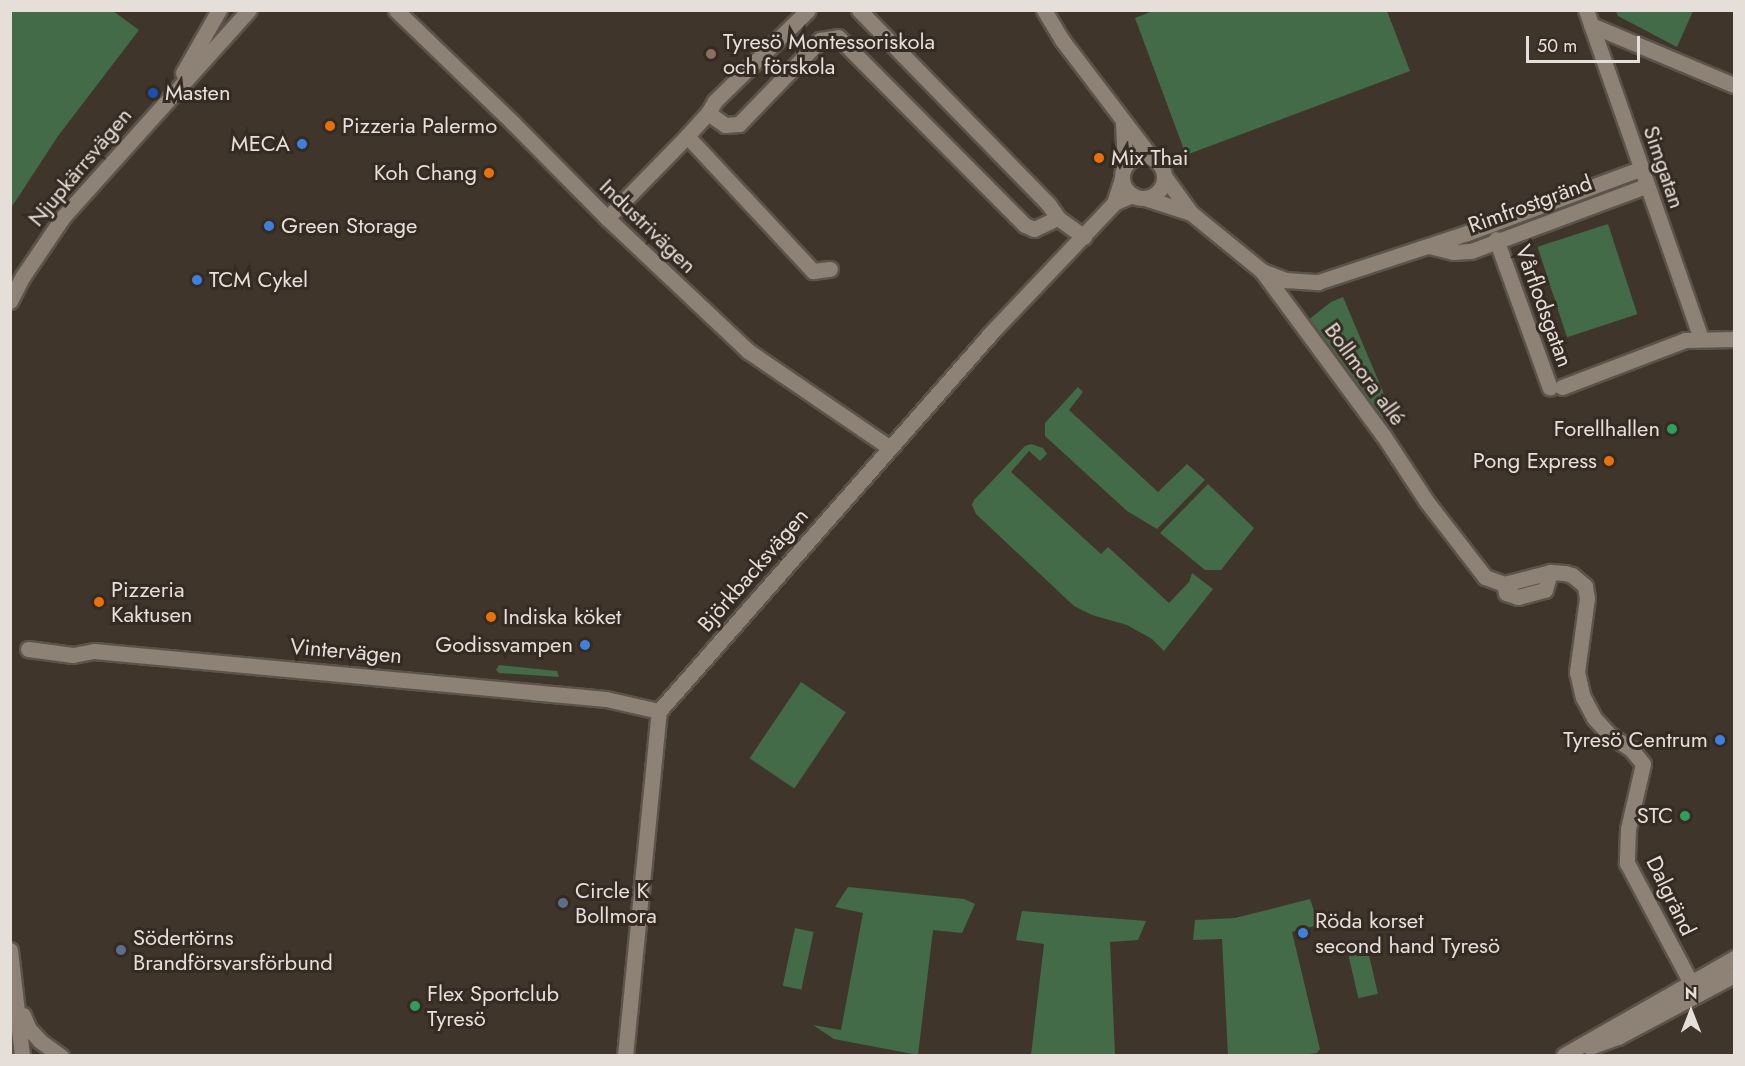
<!DOCTYPE html>
<html>
<head>
<meta charset="utf-8">
<style>
	body { margin:0 }
	#map { position:relative; width:1745px; height:1066px; overflow:hidden; background:#40352b; font-family:Jost,sans-serif }
	div>[style] { position:absolute }
	.green>* { inset:0; background:#436b48; transform-origin:0 0 }
	.roads { filter:drop-shadow(2px 0 #5c534b) drop-shadow(-2px 0 #5c534b) drop-shadow(0 2px #5c534b) drop-shadow(0 -2px #5c534b) }
	.minor>* { height:15px; margin:-7.5px; padding:0 7.5px; transform-origin:7.5px; border-radius:7.5px; background:#8e8176 }
	.tertiary>* { height:15px; margin:-7.5px; padding:0 7.5px; transform-origin:7.5px; border-radius:7.5px; background:#8e8176 }
	.tertiary>.ring { margin:-7.5px; padding:0; box-sizing:content-box; background:none; border:15px solid #8e8176; border-radius:50% }
	.dots>* { width:16px; height:16px; translate:-50% -50%; box-sizing:border-box; border:3px solid #362b22; border-radius:50% }
	span { translate:-50% -50%; white-space:nowrap; text-align:center; line-height:1.15; -webkit-text-stroke:6px #362b22; paint-order:stroke }
	.poi-label { font-size:22px; color:#e6dfd9 }
	.left { translate:0 -50%; text-align:left }
	.right { translate:-100% -50%; text-align:right }
	.street-label { font-size:22px; color:#e6dfd9 }
	.frame { position:absolute; inset:0; border:12px solid #e6dfd9; pointer-events:none }
	.north { position:absolute; left:1661px; top:982px; width:60px; height:60px; -webkit-text-stroke:4px #362b22; paint-order:stroke; rotate:0deg; font-size:16px; font-weight:700; line-height:24px; text-align:center; color:#e6dfd9 }
	.north::after { content:''; display:block; margin:auto; width:21px; height:27px; background:#e6dfd9; clip-path:polygon(50% 0,100% 100%,50% 72%,0 100%) }
	.scale { position:absolute; left:1526px; top:36px; width:114px; height:27px; box-sizing:border-box; border:3px solid #e6dfd9; border-top:0; padding-left:8px; font-size:18px; line-height:21px; white-space:nowrap; color:#e6dfd9; -webkit-text-stroke:4px #362b22; paint-order:stroke }
</style>
</head>
<body>
<div id="map">
	<div class="green">
		<i style="clip-path:polygon(11px 10px,113px 11px,139px 30px,58px 136px,11px 208px)"></i>
		<i style="clip-path:polygon(1155px 10px,1387px 11px,1410px 71px,1186px 155px,1135px 18px)"></i>
		<i style="clip-path:polygon(1616px 11px,1616px 10px,1693px 11px,1677px 47px,1618px 16px)"></i>
		<i style="left:1608px;top:224px;width:95px;height:74px;rotate:72deg"></i>
		<i style="clip-path:polygon(1343px 297px,1395px 420px,1382px 417px,1374px 409px,1307px 321px,1331px 302px)"></i>
		<i style="clip-path:polygon(1078px 387px,1083px 392px,1069px 410px,1158px 492px,1187px 464px,1205px 480px,1157px 529px,1127px 511px,1045px 436px,1045px 423px)"></i>
		<i style="clip-path:polygon(1031px 444px,1043px 448px,1047px 454px,1040px 461px,1029px 451px,1011px 472px,1101px 554px,1108px 547px,1169px 603px,1189px 582px,1192px 573px,1213px 589px,1164px 651px,1152px 639px,1127px 625px,1092px 615px,1074px 606px,976px 514px,972px 505px,974px 500px,1025px 446px)"></i>
		<i style="clip-path:polygon(1208px 484px,1254px 528px,1221px 570px,1205px 570px,1160px 533px)"></i>
		<i style="clip-path:polygon(499px 665px,557px 671px,559px 677px,499px 673px,496px 670px)"></i>
		<i style="left:801px;top:682px;width:54px;height:92px;rotate:34deg"></i>
		<i style="clip-path:polygon(848px 887px,964px 899px,975px 904px,962px 933px,933px 930px,918px 1055px,834px 1039px,813px 1025px,841px 1030px,863px 913px,835px 907px)"></i>
		<i style="clip-path:polygon(1310px 899px,1319px 925px,1292px 932px,1320px 1049px,1317px 1053px,1301px 1055px,1228px 1055px,1222px 939px,1193px 940px,1195px 920px,1235px 918px)"></i>
		<i style="clip-path:polygon(1022px 911px,1146px 921px,1138px 940px,1110px 942px,1115px 1055px,1031px 1055px,1044px 944px,1016px 940px)"></i>
		<i style="left:795px;top:928px;width:19px;height:59px;rotate:12deg"></i>
		<i style="left:1368px;top:951px;width:44px;height:20px;rotate:77deg"></i>
	</div>
	<div class="roads">
		<div class="minor">
			<i style="left:396px;top:10px;width:163px;rotate:44deg"></i>
			<i style="left:513px;top:123px;width:134px;rotate:45.3deg"></i>
			<i style="left:607px;top:218px;width:194px;rotate:43.3deg"></i>
			<i style="left:748px;top:351px;width:172px;rotate:34.3deg"></i>
			<i style="left:859px;top:10px;width:272px;rotate:45.7deg"></i>
			<i style="left:1049px;top:205px;width:16px;rotate:55deg"></i>
			<i style="left:1058px;top:218px;width:32px;rotate:36deg"></i>
			<i style="left:1586px;top:10px;width:348px;rotate:70.7deg"></i>
			<i style="left:1591px;top:25px;width:155px;rotate:22.8deg"></i>
			<i style="left:183px;top:73px;width:73px;rotate:-60.3deg"></i>
			<i style="left:708px;top:113px;width:21px;rotate:35deg"></i>
			<i style="left:725px;top:125px;width:14px;rotate:-4deg"></i>
			<i style="left:739px;top:124px;width:117px;rotate:-46deg"></i>
			<i style="left:820px;top:40px;width:18px;rotate:-9deg"></i>
			<i style="left:838px;top:37px;width:265px;rotate:45.2deg"></i>
			<i style="left:1025px;top:225px;width:10px;rotate:24deg"></i>
			<i style="left:1034px;top:229px;width:26px;rotate:-25deg"></i>
			<i style="left:687px;top:136px;width:185px;rotate:47deg"></i>
			<i style="left:813px;top:271px;width:17px;rotate:-7deg"></i>
			<i style="left:1114px;top:203px;width:20px;rotate:-24deg"></i>
			<i style="left:607px;top:218px;width:115px;rotate:-45.7deg"></i>
			<i style="left:687px;top:136px;width:31px;rotate:-48deg"></i>
			<i style="left:708px;top:113px;width:14px;rotate:-60deg"></i>
			<i style="left:715px;top:101px;width:130px;rotate:-44.4deg"></i>
			<i style="left:1496px;top:239px;width:158px;rotate:70.1deg"></i>
			<i style="left:1429px;top:246px;width:25px;rotate:14deg"></i>
			<i style="left:1453px;top:252px;width:18px;rotate:-3deg"></i>
			<i style="left:1471px;top:251px;width:187px;rotate:-20.4deg"></i>
			<i style="left:1262px;top:271px;width:26px;rotate:21deg"></i>
			<i style="left:1286px;top:280px;width:32px;rotate:4deg"></i>
			<i style="left:1318px;top:282px;width:157px;rotate:-18.2deg"></i>
			<i style="left:1467px;top:233px;width:184px;rotate:-20.3deg"></i>
			<i style="left:10px;top:301px;width:28px;rotate:-63deg"></i>
			<i style="left:23px;top:276px;width:71px;rotate:-55.9deg"></i>
			<i style="left:63px;top:217px;width:278px;rotate:-48.1deg"></i>
			<i style="left:1562px;top:387px;width:132px;rotate:-20.9deg"></i>
			<i style="left:1685px;top:340px;width:49px;rotate:-1.2deg"></i>
			<i style="left:1485px;top:577px;width:20px;rotate:20deg"></i>
			<i style="left:1504px;top:584px;width:48px;rotate:-14.6deg"></i>
			<i style="left:1550px;top:572px;width:15px;rotate:4deg"></i>
			<i style="left:1565px;top:573px;width:7px;rotate:16deg"></i>
			<i style="left:1572px;top:575px;width:17px;rotate:40deg"></i>
			<i style="left:1585px;top:586px;width:12px;rotate:81deg"></i>
			<i style="left:1587px;top:598px;width:75px;rotate:97.7deg"></i>
			<i style="left:1577px;top:672px;width:26px;rotate:77deg"></i>
			<i style="left:1583px;top:697px;width:24px;rotate:62deg"></i>
			<i style="left:1594px;top:718px;width:23px;rotate:47deg"></i>
			<i style="left:1610px;top:735px;width:25px;rotate:34deg"></i>
			<i style="left:1631px;top:749px;width:19px;rotate:51deg"></i>
			<i style="left:1643px;top:764px;width:67px;rotate:103deg"></i>
			<i style="left:1628px;top:829px;width:34px;rotate:92deg"></i>
			<i style="left:1627px;top:863px;width:149px;rotate:61.9deg"></i>
			<i style="left:1504px;top:584px;width:9px;rotate:77deg"></i>
			<i style="left:1506px;top:593px;width:13px;rotate:18deg"></i>
			<i style="left:1518px;top:597px;width:28px;rotate:-15deg"></i>
			<i style="left:1545px;top:590px;width:19px;rotate:-74deg"></i>
			<i style="left:28px;top:649px;width:45px;rotate:7.6deg"></i>
			<i style="left:73px;top:655px;width:21px;rotate:-11deg"></i>
			<i style="left:94px;top:651px;width:514px;rotate:5.36deg"></i>
			<i style="left:606px;top:699px;width:54px;rotate:12.8deg"></i>
			<i style="left:10px;top:950px;width:107px;rotate:83.5deg"></i>
			<i style="left:23px;top:1015px;width:15px;rotate:67deg"></i>
			<i style="left:29px;top:1029px;width:16px;rotate:47deg"></i>
			<i style="left:40px;top:1041px;width:26px;rotate:36deg"></i>
			<i style="left:625px;top:1056px;width:347px;rotate:-84.4deg"></i>
			<i style="left:659px;top:711px;width:499px;rotate:-48.7deg"></i>
			<i style="left:988px;top:336px;width:183px;rotate:-46.5deg"></i>
			<i style="left:1114px;top:203px;width:25px;rotate:-72deg"></i>
		</div>
		<div class="tertiary">
			<i style="left:1044px;top:10px;width:35px;rotate:59deg"></i>
			<i style="left:1062px;top:40px;width:148px;rotate:52.7deg"></i>
			<i style="left:1123px;top:123px;width:43px;rotate:87.3deg"></i>
			<i class="ring" style="left:1122px;top:156px;width:27px;height:27px"></i>
			<i style="left:1164px;top:176px;width:46px;rotate:53.9deg"></i>
			<i style="left:1191px;top:213px;width:92px;rotate:39.2deg"></i>
			<i style="left:1262px;top:271px;width:204px;rotate:53.6deg"></i>
			<i style="left:1383px;top:435px;width:80px;rotate:56.7deg"></i>
			<i style="left:1427px;top:502px;width:95px;rotate:52.3deg"></i>
			<i style="left:1145px;top:198px;width:48px;rotate:18.1deg"></i>
			<i style="left:1590px;top:1047px;width:30px;rotate:-20deg"></i>
			<i style="left:1618px;top:1037px;width:132px;rotate:-28.1deg"></i>
			<i style="left:1564px;top:1055px;width:196px;rotate:-29.7deg"></i>
		</div>
	</div>
	<div class="dots">
		<i style="left:711px;top:54px;background:#8d6e63"></i>
		<i style="left:153px;top:93px;background:#1a4fb4"></i>
		<i style="left:330px;top:126px;background:#e8710a"></i>
		<i style="left:302px;top:144px;background:#3f7fe0"></i>
		<i style="left:1099px;top:158px;background:#e8710a"></i>
		<i style="left:489px;top:173px;background:#e8710a"></i>
		<i style="left:269px;top:226px;background:#3f7fe0"></i>
		<i style="left:197px;top:280px;background:#3f7fe0"></i>
		<i style="left:1672px;top:429px;background:#2e9e5b"></i>
		<i style="left:1609px;top:461px;background:#e8710a"></i>
		<i style="left:99px;top:602px;background:#e8710a"></i>
		<i style="left:491px;top:617px;background:#e8710a"></i>
		<i style="left:585px;top:645px;background:#3f7fe0"></i>
		<i style="left:1720px;top:740px;background:#3f7fe0"></i>
		<i style="left:1685px;top:816px;background:#2e9e5b"></i>
		<i style="left:563px;top:903px;background:#5c6f8a"></i>
		<i style="left:1303px;top:933px;background:#3f7fe0"></i>
		<i style="left:121px;top:950px;background:#5c6f8a"></i>
		<i style="left:415px;top:1006px;background:#2e9e5b"></i>
	</div>
	<div class="poi-label">
		<span class="left" style="left:723px;top:54px">Tyresö Montessoriskola<br>och förskola</span>
		<span class="left" style="left:165px;top:93px">Masten</span>
		<span class="left" style="left:342px;top:126px">Pizzeria Palermo</span>
		<span class="right" style="left:290px;top:144px">MECA</span>
		<span class="left" style="left:1111px;top:158px">Mix Thai</span>
		<span class="right" style="left:477px;top:173px">Koh Chang</span>
		<span class="left" style="left:281px;top:226px">Green Storage</span>
		<span class="left" style="left:209px;top:280px">TCM Cykel</span>
		<span class="right" style="left:1660px;top:429px">Forellhallen</span>
		<span class="right" style="left:1597px;top:461px">Pong Express</span>
		<span class="left" style="left:111px;top:602px">Pizzeria<br>Kaktusen</span>
		<span class="left" style="left:503px;top:617px">Indiska köket</span>
		<span class="right" style="left:573px;top:645px">Godissvampen</span>
		<span class="right" style="left:1708px;top:740px">Tyresö Centrum</span>
		<span class="right" style="left:1673px;top:816px">STC</span>
		<span class="left" style="left:575px;top:903px">Circle K<br>Bollmora</span>
		<span class="left" style="left:1315px;top:933px">Röda korset<br>second hand Tyresö</span>
		<span class="left" style="left:133px;top:950px">Södertörns<br>Brandförsvarsförbund</span>
		<span class="left" style="left:427px;top:1006px">Flex Sportclub<br>Tyresö</span>
	</div>
	<div class="street-label">
		<span style="left:80px;top:167px;rotate:-50deg">Njupkärrsvägen</span>
		<span style="left:1664px;top:167px;rotate:71deg">Simgatan</span>
		<span style="left:1530px;top:204px;rotate:-20deg">Rimfrostgränd</span>
		<span style="left:648px;top:226px;rotate:44deg">Industrivägen</span>
		<span style="left:1544px;top:306px;rotate:70deg">Vårflodsgatan</span>
		<span style="left:1365px;top:374px;rotate:54deg">Bollmora allé</span>
		<span style="left:753px;top:570px;rotate:-49deg">Björkbacksvägen</span>
		<span style="left:346px;top:651px;rotate:5deg">Vintervägen</span>
		<span style="left:1671px;top:896px;rotate:64deg">Dalgränd</span>
	</div>
	<div class="frame"></div>
	<div class="north">N</div>
	<div class="scale">50 m</div>
</div>
</body>
</html>
